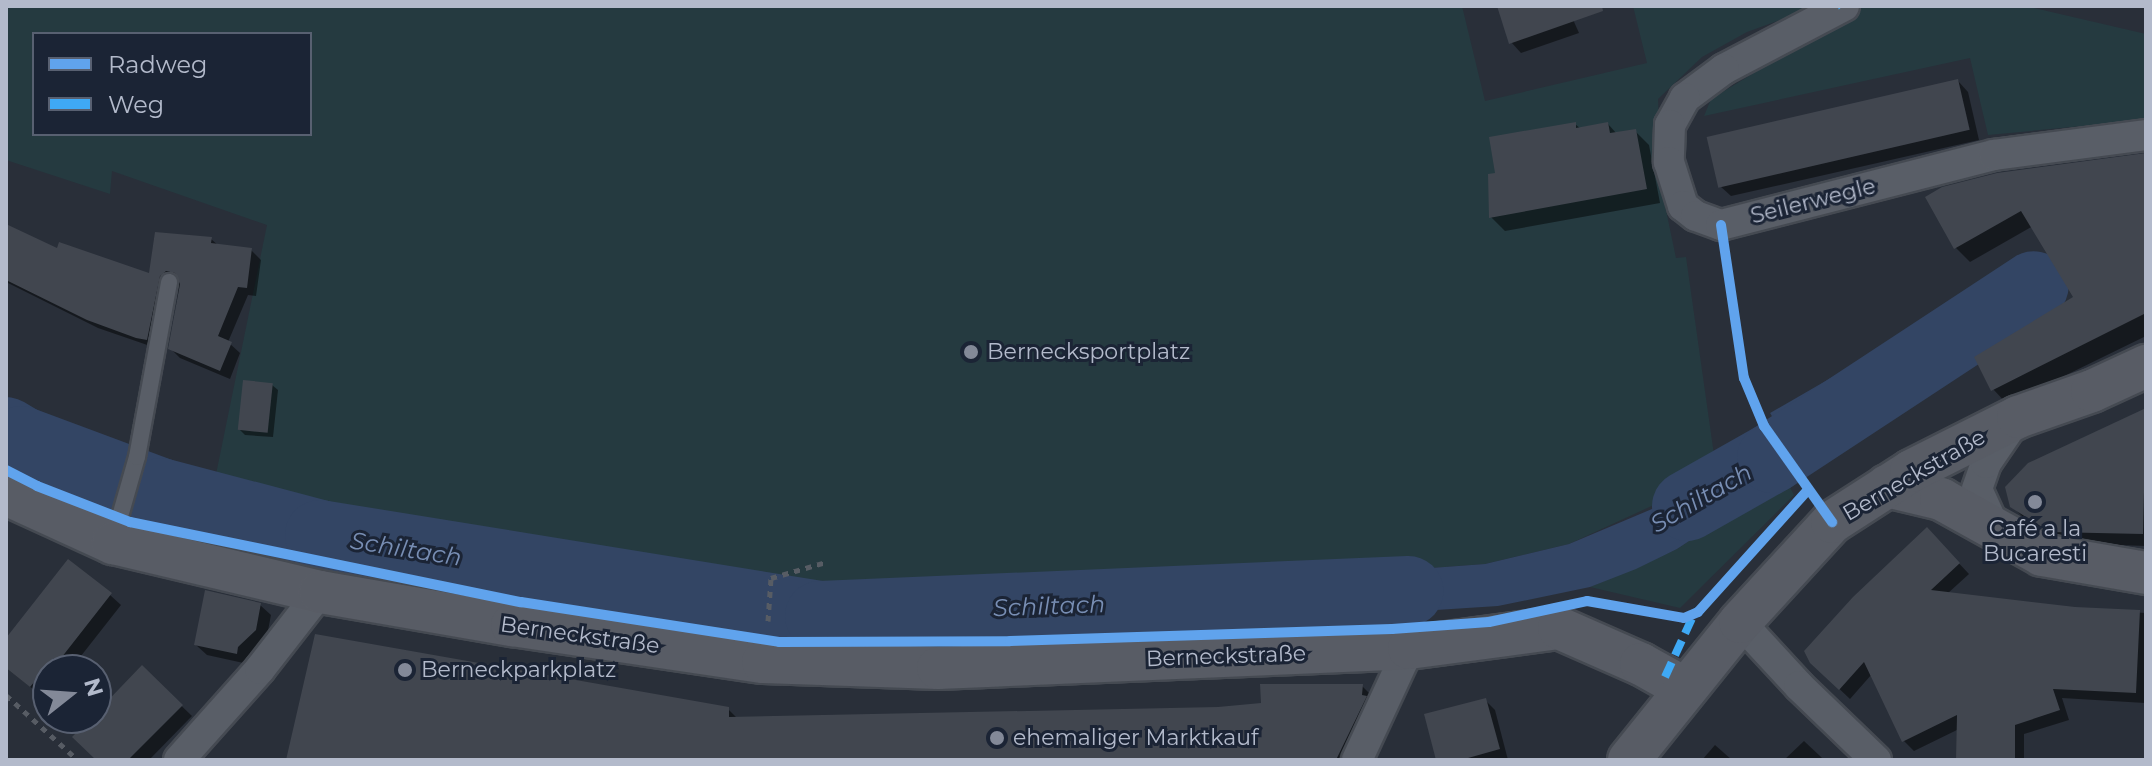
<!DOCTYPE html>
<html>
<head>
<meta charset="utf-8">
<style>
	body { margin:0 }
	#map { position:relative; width:2152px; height:766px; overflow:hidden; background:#292f39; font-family:Montserrat,sans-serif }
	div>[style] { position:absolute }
	.green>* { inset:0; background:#253a40 }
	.water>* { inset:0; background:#334564; transform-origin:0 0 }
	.shadow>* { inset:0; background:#0007 }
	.river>* { height:70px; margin:-35px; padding:0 35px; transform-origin:35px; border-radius:35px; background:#334564 }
	.building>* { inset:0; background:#41464f; transform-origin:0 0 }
	.path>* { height:5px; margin-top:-2.5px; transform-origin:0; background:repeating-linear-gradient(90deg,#575c64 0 6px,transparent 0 12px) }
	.roads { filter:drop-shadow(2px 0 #454a52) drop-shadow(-2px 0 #454a52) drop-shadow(0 2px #454a52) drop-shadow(0 -2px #454a52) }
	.lane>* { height:16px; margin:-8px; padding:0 8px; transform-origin:8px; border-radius:8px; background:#595e67 }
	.street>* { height:30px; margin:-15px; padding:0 15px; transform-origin:15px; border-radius:15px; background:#595e67 }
	.secondary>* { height:42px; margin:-21px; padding:0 21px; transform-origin:21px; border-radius:21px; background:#585c65 }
	.quiet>* { height:8px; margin-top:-4px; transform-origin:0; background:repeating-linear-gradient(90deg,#3fa9f5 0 16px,transparent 0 24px) }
	.cycleway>* { height:10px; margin:-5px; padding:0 5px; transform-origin:5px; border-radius:5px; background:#60a3ed }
	.dots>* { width:22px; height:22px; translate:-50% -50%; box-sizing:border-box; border:4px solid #1b2435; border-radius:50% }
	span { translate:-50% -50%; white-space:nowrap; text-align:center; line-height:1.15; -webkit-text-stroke:6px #1b2435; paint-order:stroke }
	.street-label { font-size:22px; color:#b3bacb }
	.poi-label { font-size:22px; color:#b3bacb }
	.left { translate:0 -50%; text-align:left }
	.water-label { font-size:24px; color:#788eb4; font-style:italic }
	.frame { position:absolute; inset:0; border:8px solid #b3bacb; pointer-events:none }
	.legend { position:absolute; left:32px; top:32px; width:280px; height:104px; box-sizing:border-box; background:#1b2435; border:2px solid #586071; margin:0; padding:10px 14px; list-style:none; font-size:24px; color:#b3bacb }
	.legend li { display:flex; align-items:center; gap:16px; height:40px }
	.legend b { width:40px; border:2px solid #586071 }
	.north { position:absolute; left:32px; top:654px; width:80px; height:80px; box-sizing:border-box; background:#1b2435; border:2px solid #586071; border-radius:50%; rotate:73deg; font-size:22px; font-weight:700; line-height:32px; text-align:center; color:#b3bacb }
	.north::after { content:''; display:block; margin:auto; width:28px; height:36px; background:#838998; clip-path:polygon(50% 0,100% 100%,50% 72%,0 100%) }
</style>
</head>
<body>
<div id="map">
	<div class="green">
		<i style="clip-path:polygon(evenodd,6px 6px,1462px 6px,1485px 101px,1647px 63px,1633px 6px,1806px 6px,1807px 10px,1747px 32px,1702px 57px,1658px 99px,1662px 191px,1676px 258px,1686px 257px,1716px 469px,1682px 492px,1569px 544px,1485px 564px,1309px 577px,844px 596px,214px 484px,267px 225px,112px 171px,110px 194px,6px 160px,6px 6px,34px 34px,310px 34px,310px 134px,34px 134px,34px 34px)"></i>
		<i style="clip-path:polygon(1865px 6px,2026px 6px,2146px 34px,2146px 120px,1988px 135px,1970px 58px,1704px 116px,1711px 99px)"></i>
		<i style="clip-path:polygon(1785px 478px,1794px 495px,1680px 608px,1590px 587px,1677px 549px)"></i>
	</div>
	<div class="water">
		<i style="left:2023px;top:267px;width:42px;height:292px;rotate:60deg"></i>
		<i style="clip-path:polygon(1760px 440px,1785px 478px,1677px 549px,1636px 569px,1590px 587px,1498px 606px,1312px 618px,1309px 577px,1485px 564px,1569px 544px,1652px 509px)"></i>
	</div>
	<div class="shadow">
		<i style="clip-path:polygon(1499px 6px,1567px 6px,1579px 33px,1521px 53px,1511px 42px)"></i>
		<i style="clip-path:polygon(1958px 81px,1968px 92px,1979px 140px,1731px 196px,1720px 186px)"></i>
		<i style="clip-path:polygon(1575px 124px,1581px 129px,1608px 124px,1617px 134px,1635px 131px,1649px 145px,1660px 203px,1505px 231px,1491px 217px,1498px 175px)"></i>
		<i style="clip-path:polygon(2146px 155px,2146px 336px,2007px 404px,1993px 389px,2075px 298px,2033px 226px,1970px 262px,1956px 248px,1927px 198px)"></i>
		<i style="clip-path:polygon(6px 226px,58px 251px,151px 276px,211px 239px,219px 246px,251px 250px,261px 260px,256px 296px,248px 295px,228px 342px,240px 353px,230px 379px,180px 358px,170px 348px,180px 280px,174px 281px,156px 348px,98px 328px,6px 282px)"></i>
		<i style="clip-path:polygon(272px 385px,278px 390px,273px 437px,245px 435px,240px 430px)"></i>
		<i style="clip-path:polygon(2146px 410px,2146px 546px,2064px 543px,2024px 518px,2012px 506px,2029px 464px)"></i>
		<i style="clip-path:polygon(1937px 540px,1969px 574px,1947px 594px,2075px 609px,2146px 613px,2146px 708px,2145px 703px,2062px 698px,2069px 720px,2024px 734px,2024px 760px,1958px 760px,1959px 729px,1914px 751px,1904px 741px,1872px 674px,1850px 699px,1811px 662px)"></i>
		<i style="clip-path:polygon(110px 595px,121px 605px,70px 670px,65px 667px,48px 670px,48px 688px,42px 696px,6px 668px,6px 641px)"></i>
		<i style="clip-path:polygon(260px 605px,271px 615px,266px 641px,248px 658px,248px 664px,207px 655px,196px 645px)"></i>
		<i style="clip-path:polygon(142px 668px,192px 716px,149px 760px,99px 760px,94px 718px)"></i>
		<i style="clip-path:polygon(1362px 686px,1380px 704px,1360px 760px,288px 760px,728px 709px,738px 719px,1218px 709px,1263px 705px)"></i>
		<i style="clip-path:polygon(1485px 700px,1495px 710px,1508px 760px,1438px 760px)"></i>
		<i style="clip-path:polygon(1804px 741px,1820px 756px,1824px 760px,1784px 760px)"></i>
		<i style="clip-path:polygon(1715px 745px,1732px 760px,1702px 760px)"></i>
	</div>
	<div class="river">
		<i style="left:6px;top:432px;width:17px;rotate:31deg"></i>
		<i style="left:21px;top:441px;width:149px;rotate:20.4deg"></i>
		<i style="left:161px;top:493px;width:164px;rotate:14.8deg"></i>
		<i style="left:320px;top:535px;width:507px;rotate:9.2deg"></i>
		<i style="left:820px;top:616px;width:589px;rotate:-2.43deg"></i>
		<i style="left:1687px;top:506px;width:98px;rotate:-29.5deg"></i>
		<i style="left:1772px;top:458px;width:313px;rotate:-33.3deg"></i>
	</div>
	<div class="building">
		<i style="clip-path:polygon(1497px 6px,1602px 6px,1603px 11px,1509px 44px)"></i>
		<i style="left:1958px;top:79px;width:52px;height:258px;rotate:77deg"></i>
		<i style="clip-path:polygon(1576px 122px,1576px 128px,1608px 122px,1610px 133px,1636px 129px,1647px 189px,1489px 218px,1488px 174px,1495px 173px,1489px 137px)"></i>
		<i style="clip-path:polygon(2146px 153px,2146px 313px,1991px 391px,1974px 357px,2073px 297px,2021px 211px,1954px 249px,1925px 197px,1942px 187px,1997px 173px)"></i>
		<i style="clip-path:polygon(6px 224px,57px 248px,59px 242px,149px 273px,155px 232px,212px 237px,211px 243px,252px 248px,247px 288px,238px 287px,218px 336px,232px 342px,220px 371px,168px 349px,180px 284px,175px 273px,166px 271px,160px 276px,147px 340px,136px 338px,87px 320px,6px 280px)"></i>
		<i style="left:243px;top:380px;width:30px;height:50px;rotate:6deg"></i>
		<i style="clip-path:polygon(2146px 408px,2143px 534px,2050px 532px,2010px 507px,2005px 487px,2028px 463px)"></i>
		<i style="clip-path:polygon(1927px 527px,1960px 563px,1931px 590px,2075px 607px,2140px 610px,2136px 693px,2053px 689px,2060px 710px,2015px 725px,2015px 760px,1956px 760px,1957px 715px,1902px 742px,1864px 662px,1839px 690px,1810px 663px,1804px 651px,1853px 597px)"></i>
		<i style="clip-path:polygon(68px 559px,112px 593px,58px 662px,54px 658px,30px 687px,6px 668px,6px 638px)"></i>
		<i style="clip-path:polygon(205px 590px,261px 603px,256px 630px,238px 647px,237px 654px,194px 645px)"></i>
		<i style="clip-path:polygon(315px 634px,729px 707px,729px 717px,1218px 707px,1261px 703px,1260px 684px,1363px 684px,1362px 695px,1367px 696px,1336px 760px,286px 760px)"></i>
		<i style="clip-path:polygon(142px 665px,183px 705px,128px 760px,96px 760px,72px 737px,91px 718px,96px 718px,96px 713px)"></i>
		<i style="clip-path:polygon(1486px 698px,1500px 749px,1461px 760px,1436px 760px,1424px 714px)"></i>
	</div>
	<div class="path">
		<i style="left:768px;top:621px;width:43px;rotate:-86deg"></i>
		<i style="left:771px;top:578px;width:57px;rotate:-16.2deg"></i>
		<i style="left:6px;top:695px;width:97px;rotate:42.1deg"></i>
	</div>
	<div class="roads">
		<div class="lane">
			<i style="left:113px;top:541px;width:87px;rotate:-74.1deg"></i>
			<i style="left:137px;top:457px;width:178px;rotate:-79.6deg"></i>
		</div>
		<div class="street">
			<i style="left:1844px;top:6px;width:136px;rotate:152.3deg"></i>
			<i style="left:1724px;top:69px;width:49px;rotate:143.4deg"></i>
			<i style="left:1685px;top:98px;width:31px;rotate:119deg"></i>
			<i style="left:1670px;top:125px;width:37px;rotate:92deg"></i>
			<i style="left:1669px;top:162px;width:46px;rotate:72.3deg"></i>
			<i style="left:1683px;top:206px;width:16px;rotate:38deg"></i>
			<i style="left:1696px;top:216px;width:27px;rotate:20deg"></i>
			<i style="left:1721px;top:225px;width:282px;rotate:-14.4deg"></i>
			<i style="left:1994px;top:155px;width:153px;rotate:-7.5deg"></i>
			<i style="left:1996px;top:531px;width:46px;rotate:-114.3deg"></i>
			<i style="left:1977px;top:489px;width:28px;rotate:-71deg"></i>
			<i style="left:1986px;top:463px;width:50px;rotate:-55.7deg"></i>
			<i style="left:1740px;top:622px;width:87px;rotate:47.3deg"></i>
			<i style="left:1799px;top:686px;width:107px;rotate:43.9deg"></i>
			<i style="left:179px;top:760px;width:122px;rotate:-48.3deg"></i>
			<i style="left:260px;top:669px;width:98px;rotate:-52.1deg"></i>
			<i style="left:1357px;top:760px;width:123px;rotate:-65.1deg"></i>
		</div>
		<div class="secondary">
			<i style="left:1887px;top:486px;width:56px;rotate:13.5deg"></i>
			<i style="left:1941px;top:499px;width:115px;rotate:29deg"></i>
			<i style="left:2042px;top:555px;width:106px;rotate:9.8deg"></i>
			<i style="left:6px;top:494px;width:118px;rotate:24.6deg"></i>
			<i style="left:113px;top:543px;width:213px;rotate:13.3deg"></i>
			<i style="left:320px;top:592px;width:195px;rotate:9.8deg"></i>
			<i style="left:512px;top:625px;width:254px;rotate:8.4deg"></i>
			<i style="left:763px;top:662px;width:175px;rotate:2deg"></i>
			<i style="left:938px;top:668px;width:471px;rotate:-2.4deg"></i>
			<i style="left:1409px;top:648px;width:151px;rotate:-7.6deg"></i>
			<i style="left:1559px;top:628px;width:90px;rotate:23.7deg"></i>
			<i style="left:1641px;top:664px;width:51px;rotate:29.1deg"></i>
			<i style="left:1629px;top:760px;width:177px;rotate:-51.2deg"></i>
			<i style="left:1740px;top:622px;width:136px;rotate:-47.4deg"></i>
			<i style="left:1832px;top:522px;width:94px;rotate:-32.8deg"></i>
			<i style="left:1911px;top:471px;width:120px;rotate:-26.8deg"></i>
			<i style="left:2018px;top:417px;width:78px;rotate:-19.4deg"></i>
			<i style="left:2092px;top:391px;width:60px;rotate:-24.8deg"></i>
		</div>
	</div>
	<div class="quiet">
		<i style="left:1841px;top:6px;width:1px;rotate:45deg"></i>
		<i style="left:1665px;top:677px;width:67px;rotate:-65.3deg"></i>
	</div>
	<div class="cycleway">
		<i style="left:1721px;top:225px;width:155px;rotate:81.5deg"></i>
		<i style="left:1744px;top:378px;width:52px;rotate:67.4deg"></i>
		<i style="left:1764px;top:426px;width:118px;rotate:54.7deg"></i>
		<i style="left:6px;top:470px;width:35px;rotate:27deg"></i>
		<i style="left:37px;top:486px;width:100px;rotate:21.2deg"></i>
		<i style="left:130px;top:522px;width:399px;rotate:11.6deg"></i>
		<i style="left:521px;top:602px;width:261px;rotate:8.8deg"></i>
		<i style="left:779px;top:642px;width:231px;rotate:-0.2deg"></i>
		<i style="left:1010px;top:641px;width:382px;rotate:-1.8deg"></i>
		<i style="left:1392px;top:629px;width:97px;rotate:-4.1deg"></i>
		<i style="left:1489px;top:622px;width:100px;rotate:-12.1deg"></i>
		<i style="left:1587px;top:601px;width:98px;rotate:9.9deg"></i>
		<i style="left:1684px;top:618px;width:15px;rotate:-23deg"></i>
		<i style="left:1698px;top:612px;width:164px;rotate:-48deg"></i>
	</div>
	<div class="dots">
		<i style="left:971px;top:352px;background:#838998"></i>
		<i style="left:2035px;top:502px;background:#838998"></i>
		<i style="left:405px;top:670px;background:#838998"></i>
		<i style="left:997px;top:738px;background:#838998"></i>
	</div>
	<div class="street-label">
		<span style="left:1813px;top:201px;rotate:-14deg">Seilerwegle</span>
		<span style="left:1914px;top:475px;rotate:-30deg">Berneckstraße</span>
		<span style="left:580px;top:635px;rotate:8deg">Berneckstraße</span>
		<span style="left:1226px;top:656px;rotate:-2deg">Berneckstraße</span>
	</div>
	<div class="poi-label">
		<span class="left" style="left:987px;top:352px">Bernecksportplatz</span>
		<span style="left:2035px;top:541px">Café a la<br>Bucaresti</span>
		<span class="left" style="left:421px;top:670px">Berneckparkplatz</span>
		<span class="left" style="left:1013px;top:738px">ehemaliger Marktkauf</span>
	</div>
	<div class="water-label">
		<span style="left:1701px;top:498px;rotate:-30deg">Schiltach</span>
		<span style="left:406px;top:549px;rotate:9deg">Schiltach</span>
		<span style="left:1049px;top:606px;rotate:-2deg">Schiltach</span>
	</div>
	<div class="frame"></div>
	<ul class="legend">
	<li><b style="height:10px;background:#60a3ed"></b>Radweg</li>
	<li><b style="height:10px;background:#3fa9f5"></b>Weg</li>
	</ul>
	<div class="north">N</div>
</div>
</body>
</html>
